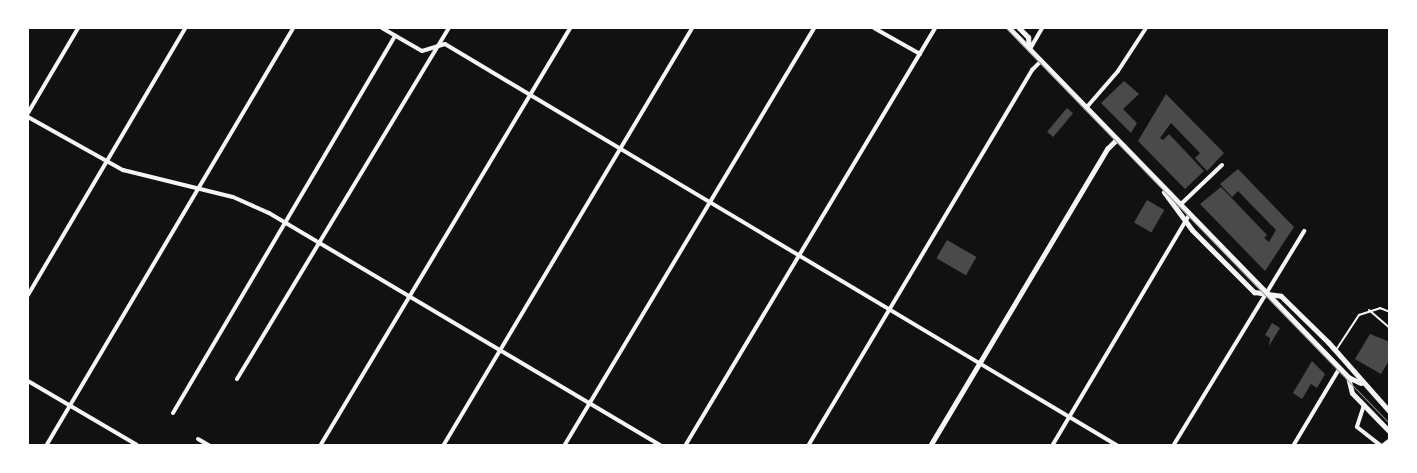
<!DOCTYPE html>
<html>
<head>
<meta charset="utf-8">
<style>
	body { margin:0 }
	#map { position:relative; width:1417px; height:473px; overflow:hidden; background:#111; font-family:Jost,sans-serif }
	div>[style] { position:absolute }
	.building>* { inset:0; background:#4a4a4a; transform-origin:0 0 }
	.service>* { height:2px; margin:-1px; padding:0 1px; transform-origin:1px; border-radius:1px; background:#f5f5f5 }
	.minor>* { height:4px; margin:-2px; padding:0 2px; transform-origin:2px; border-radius:2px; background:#f5f5f5 }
	.tertiary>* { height:4.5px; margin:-2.25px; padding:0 2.25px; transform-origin:2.25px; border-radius:2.25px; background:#f5f5f5 }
	.secondary>* { height:5px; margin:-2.5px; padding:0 2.5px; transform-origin:2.5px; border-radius:2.5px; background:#f5f5f5 }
	.tram>* { height:1px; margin:-0.5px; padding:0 0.5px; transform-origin:0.5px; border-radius:0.5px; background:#9a9a9a }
	span { translate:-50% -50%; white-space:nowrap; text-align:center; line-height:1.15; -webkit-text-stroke:4px #fff; paint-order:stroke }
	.frame { position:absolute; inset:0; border:29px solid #fff; pointer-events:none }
</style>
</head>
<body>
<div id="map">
	<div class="building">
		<i style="clip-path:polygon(1124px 81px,1139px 94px,1123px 109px,1137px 123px,1131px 133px,1101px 103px)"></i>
		<i style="clip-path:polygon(1166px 94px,1224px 153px,1207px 171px,1195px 158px,1200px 153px,1171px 123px,1160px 138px,1163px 140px,1169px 134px,1204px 171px,1185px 189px,1138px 141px)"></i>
		<i style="left:1067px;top:108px;width:8px;height:31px;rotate:40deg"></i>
		<i style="clip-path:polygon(1238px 169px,1294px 227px,1265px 271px,1200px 204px,1221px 187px,1267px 235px,1264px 238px,1269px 242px,1276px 230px,1238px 191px,1232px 197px,1220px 184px)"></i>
		<i style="left:1147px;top:200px;width:20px;height:26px;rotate:30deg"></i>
		<i style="left:947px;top:240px;width:34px;height:21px;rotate:30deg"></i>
		<i style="clip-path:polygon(1272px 323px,1280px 328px,1269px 346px,1270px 338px,1265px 335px)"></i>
		<i style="clip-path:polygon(1370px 334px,1390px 342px,1390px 359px,1381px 374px,1355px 359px)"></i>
		<i style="clip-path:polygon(1312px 361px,1325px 374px,1317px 388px,1311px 384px,1302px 399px,1293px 393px)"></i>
	</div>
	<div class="service">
		<i style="left:1369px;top:310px;width:28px;rotate:41deg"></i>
		<i style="left:1336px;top:350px;width:42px;rotate:-56.7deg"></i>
		<i style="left:1359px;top:315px;width:22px;rotate:-18deg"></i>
		<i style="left:1380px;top:308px;width:11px;rotate:22deg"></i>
	</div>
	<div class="minor">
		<i style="left:382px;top:28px;width:46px;rotate:29.9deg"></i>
		<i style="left:422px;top:51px;width:24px;rotate:-17deg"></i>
		<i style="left:445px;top:44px;width:784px;rotate:30.85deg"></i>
		<i style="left:874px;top:28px;width:53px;rotate:29.5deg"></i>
		<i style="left:1030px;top:49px;width:24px;rotate:-60deg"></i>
		<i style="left:1086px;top:108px;width:49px;rotate:-49.1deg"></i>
		<i style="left:1118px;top:71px;width:51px;rotate:-56.9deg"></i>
		<i style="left:28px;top:113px;width:99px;rotate:-59.5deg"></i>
		<i style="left:28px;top:117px;width:109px;rotate:29.2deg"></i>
		<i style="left:123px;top:170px;width:113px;rotate:13.8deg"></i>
		<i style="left:233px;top:197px;width:39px;rotate:24deg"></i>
		<i style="left:269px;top:213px;width:457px;rotate:30.7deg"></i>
		<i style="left:1180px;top:205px;width:58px;rotate:-43.6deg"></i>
		<i style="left:28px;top:295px;width:310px;rotate:-59.5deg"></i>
		<i style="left:237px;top:379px;width:410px;rotate:-58.9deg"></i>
		<i style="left:28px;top:381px;width:126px;rotate:30.4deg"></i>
		<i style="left:1364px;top:405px;width:23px;rotate:108deg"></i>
		<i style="left:1357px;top:427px;width:31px;rotate:38deg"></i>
		<i style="left:173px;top:413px;width:438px;rotate:-59.5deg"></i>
		<i style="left:198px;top:439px;width:14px;rotate:30deg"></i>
		<i style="left:46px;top:446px;width:486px;rotate:-59.4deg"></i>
		<i style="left:320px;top:446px;width:487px;rotate:-59.1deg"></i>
		<i style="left:443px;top:446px;width:487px;rotate:-59.2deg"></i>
		<i style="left:564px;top:446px;width:487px;rotate:-59.1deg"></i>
		<i style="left:685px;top:446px;width:487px;rotate:-59.1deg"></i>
		<i style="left:808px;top:446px;width:438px;rotate:-59.2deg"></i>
		<i style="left:1032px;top:70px;width:13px;rotate:-45deg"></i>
		<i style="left:1052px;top:446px;width:269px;rotate:-59.3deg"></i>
		<i style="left:1173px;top:446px;width:252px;rotate:-58.6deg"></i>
		<i style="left:1293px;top:446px;width:90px;rotate:-59.1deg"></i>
		<i style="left:1382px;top:446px;width:10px;rotate:-37deg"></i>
	</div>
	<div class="tertiary">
		<i style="left:930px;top:446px;width:346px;rotate:-59.2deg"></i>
		<i style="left:1107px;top:149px;width:13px;rotate:-45deg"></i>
	</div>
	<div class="secondary">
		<i style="left:1009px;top:28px;width:487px;rotate:45.8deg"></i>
		<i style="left:1348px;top:377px;width:14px;rotate:25deg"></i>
		<i style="left:1019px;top:28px;width:13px;rotate:45deg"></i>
		<i style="left:1028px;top:37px;width:11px;rotate:85deg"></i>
		<i style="left:1164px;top:192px;width:47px;rotate:53.6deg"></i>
		<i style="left:1192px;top:230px;width:88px;rotate:45deg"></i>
		<i style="left:1254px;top:292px;width:27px;rotate:8deg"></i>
		<i style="left:1281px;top:296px;width:66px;rotate:44.4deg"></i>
		<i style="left:1328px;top:342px;width:94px;rotate:48.5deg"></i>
		<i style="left:1348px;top:377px;width:16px;rotate:76deg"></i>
		<i style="left:1352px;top:393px;width:54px;rotate:45.7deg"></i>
	</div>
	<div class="tram">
		<i style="left:1006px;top:28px;width:552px;rotate:45.88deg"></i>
	</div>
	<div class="frame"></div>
</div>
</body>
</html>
